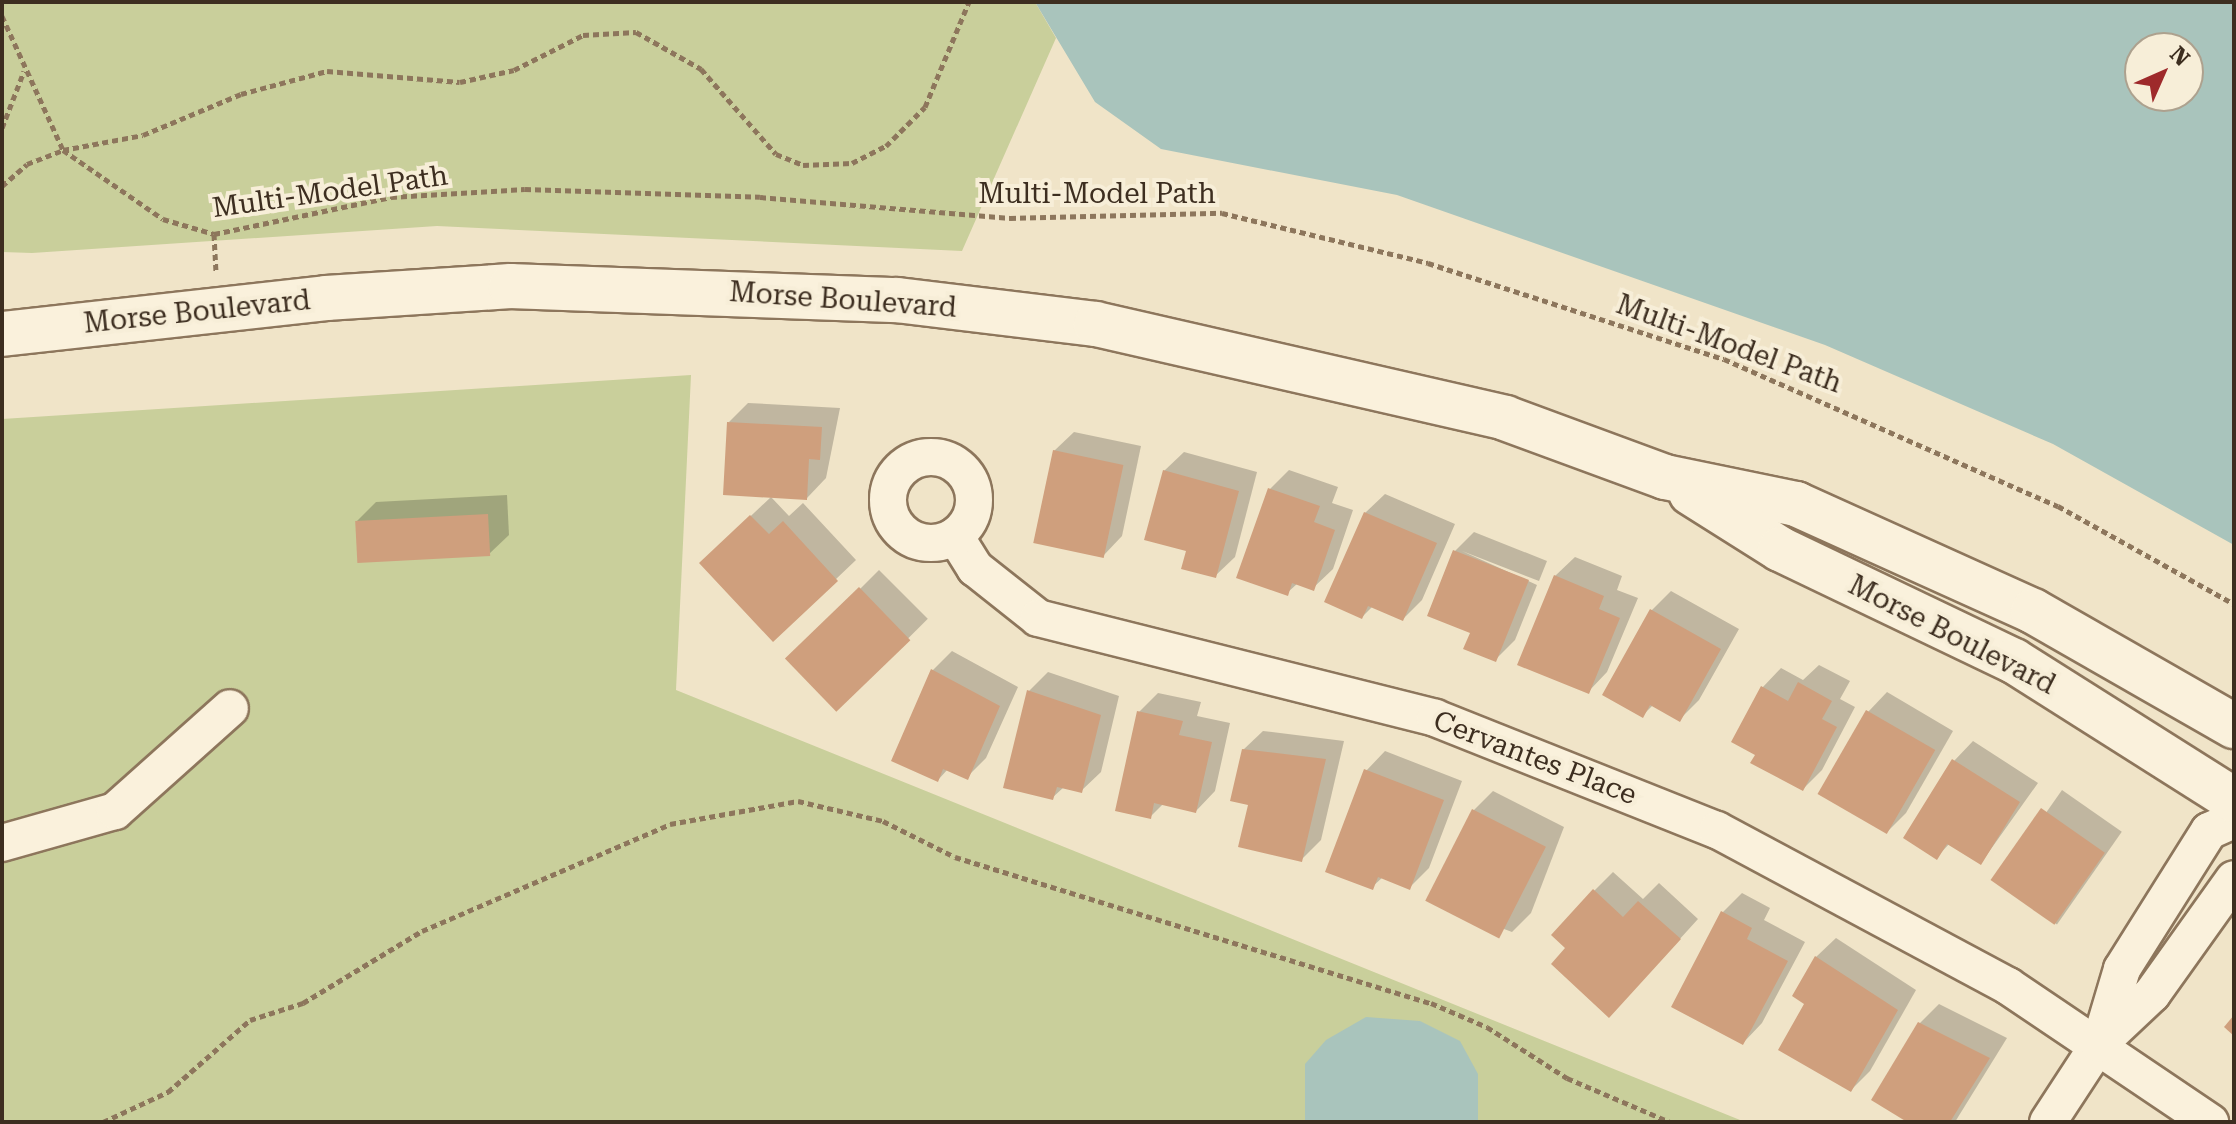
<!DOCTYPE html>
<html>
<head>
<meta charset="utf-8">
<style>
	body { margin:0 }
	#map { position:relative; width:2236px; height:1124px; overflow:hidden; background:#f0e4c8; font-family:"Roboto Serif",serif }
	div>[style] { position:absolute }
	.green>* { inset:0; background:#c9cf9b }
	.water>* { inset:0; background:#a9c4bc }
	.shadow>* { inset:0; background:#0003; transform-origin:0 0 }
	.building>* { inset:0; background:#cf9f7d; transform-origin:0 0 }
	.path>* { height:5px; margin-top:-2.5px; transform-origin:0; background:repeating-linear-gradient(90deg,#8d765c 0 6px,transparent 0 10px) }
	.roads { filter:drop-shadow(2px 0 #8d765c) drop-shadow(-2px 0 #8d765c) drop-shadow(0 2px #8d765c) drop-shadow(0 -2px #8d765c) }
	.street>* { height:36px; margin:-18px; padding:0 18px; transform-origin:18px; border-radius:18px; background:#faf1dc }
	.street>.ring { margin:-18px; padding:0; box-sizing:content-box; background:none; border:36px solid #faf1dc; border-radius:50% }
	.secondary>* { height:44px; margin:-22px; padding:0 22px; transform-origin:22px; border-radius:22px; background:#faf1dc }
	span { translate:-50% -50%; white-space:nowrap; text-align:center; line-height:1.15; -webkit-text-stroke:8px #f7eed8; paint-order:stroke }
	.street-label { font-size:28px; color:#3d2e20 }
	.frame { position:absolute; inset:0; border:4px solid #3d2e20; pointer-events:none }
	.north { position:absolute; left:2124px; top:32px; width:80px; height:80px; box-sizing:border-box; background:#f7eed8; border:2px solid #ada18e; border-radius:50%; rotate:45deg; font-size:22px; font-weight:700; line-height:32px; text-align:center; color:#3d2e20 }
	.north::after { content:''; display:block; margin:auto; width:28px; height:36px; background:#9e2a2b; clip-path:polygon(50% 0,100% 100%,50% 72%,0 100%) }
</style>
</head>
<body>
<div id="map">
	<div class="green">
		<i style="clip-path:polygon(2px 2px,1035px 2px,1056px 38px,962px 251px,437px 226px,32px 253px,2px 252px)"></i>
		<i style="clip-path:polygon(691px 375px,676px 690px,1745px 1122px,2px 1122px,2px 419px)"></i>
	</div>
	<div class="water">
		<i style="clip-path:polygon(evenodd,1035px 2px,2234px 2px,2234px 545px,2053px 444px,1825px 345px,1397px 195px,1161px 149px,1095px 102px,1035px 2px,2140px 48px,2188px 48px,2188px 96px,2140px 96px,2140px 48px)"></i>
		<i style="clip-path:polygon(1366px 1017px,1420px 1021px,1460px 1041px,1478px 1074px,1478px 1122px,1305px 1122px,1305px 1064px,1326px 1040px)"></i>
	</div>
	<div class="shadow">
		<i style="clip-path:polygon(748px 403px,840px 408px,826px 478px,807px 498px,729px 422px)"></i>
		<i style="clip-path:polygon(1074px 432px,1141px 446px,1122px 536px,1103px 556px,1054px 451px)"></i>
		<i style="clip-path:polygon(1184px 452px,1257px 472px,1235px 557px,1215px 576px,1188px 550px,1164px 471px)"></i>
		<i style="clip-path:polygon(1289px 470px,1338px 487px,1332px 503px,1353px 510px,1333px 569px,1313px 588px,1298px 583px,1287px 593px,1270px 489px)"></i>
		<i style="clip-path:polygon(1385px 494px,1455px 524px,1422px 600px,1403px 619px,1373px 606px,1362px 617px,1365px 513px)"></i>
		<i style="clip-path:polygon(507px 495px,509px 535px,489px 554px,357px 521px,376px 502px)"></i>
		<i style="clip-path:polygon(771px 497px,789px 516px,803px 503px,856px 560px,773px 639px,721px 544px)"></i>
		<i style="clip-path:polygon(1474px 532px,1547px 561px,1539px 581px,1462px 551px,1537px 585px,1515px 640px,1496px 659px,1473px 632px,1455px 551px)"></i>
		<i style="clip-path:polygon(1575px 557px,1622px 576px,1617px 590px,1638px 598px,1607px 672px,1588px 692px,1555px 576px)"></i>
		<i style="left:879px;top:570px;width:69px;height:127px;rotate:45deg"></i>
		<i style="clip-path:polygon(1671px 591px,1739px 629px,1699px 700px,1680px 719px,1653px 705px,1642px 716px,1652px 610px)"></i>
		<i style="clip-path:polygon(952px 651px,1018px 687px,986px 758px,967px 777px,948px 769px,938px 780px,933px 670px)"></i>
		<i style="clip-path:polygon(1819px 665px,1850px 681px,1840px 699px,1855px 707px,1822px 770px,1803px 789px,1757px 754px,1762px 688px,1781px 668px,1803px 680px)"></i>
		<i style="clip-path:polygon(1048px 672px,1119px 696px,1101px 772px,1081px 791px,1064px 787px,1052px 798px,1029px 691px)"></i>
		<i style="clip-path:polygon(1887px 692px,1953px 731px,1906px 813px,1887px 832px,1868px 712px)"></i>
		<i style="clip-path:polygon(1158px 693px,1201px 702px,1197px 716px,1230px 723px,1215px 791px,1196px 811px,1164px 803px,1150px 817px,1139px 712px)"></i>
		<i style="clip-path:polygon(1263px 731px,1344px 741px,1321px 840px,1302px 859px,1250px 803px,1243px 750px)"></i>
		<i style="clip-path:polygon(1973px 741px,2038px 783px,1981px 863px,1950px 843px,1937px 857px,1954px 761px)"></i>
		<i style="clip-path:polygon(1385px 751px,1462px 781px,1429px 868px,1410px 887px,1383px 877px,1372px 887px,1366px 771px)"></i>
		<i style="left:2062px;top:790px;width:73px;height:113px;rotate:35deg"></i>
		<i style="clip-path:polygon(1493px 791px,1564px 827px,1531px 913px,1512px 932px,1438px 904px,1474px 810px)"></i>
		<i style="clip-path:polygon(1613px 872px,1643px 899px,1659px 883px,1698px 919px,1628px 996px,1568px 948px,1594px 891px)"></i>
		<i style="clip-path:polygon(1742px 893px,1770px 908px,1764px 920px,1805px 942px,1762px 1023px,1743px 1043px,1723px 912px)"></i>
		<i style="clip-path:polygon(1836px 938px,1916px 990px,1870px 1071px,1851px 1090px,1807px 1003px,1816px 957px)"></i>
		<i style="clip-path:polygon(1939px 1004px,2007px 1038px,1955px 1122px,1911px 1122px,1920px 1023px)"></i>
	</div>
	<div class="building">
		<i style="clip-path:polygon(727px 422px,822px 427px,820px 460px,809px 459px,807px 500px,723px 495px)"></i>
		<i style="left:1053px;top:450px;width:72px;height:95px;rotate:12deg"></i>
		<i style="clip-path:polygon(1163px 470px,1239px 491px,1216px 578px,1181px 569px,1186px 551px,1144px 540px)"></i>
		<i style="clip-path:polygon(1268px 488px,1320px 506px,1314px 522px,1335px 530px,1314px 591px,1292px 583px,1288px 596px,1236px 578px)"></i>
		<i style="clip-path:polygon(1364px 512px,1437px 543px,1403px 621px,1368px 606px,1362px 619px,1324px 602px)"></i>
		<i style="left:488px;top:514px;width:42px;height:133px;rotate:87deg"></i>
		<i style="clip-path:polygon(750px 515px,769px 534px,783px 521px,838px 581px,773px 642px,699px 563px)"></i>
		<i style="clip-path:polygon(1453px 550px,1529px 580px,1496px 662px,1463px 649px,1470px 633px,1427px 616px)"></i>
		<i style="clip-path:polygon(1554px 575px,1604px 596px,1599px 609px,1620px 618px,1589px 694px,1517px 665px)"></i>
		<i style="left:859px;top:587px;width:74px;height:103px;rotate:46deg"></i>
		<i style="clip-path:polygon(1650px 609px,1721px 649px,1680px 722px,1650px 705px,1643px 718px,1602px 695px)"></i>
		<i style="clip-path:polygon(931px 669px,1000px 706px,968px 780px,943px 769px,938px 782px,891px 761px)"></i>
		<i style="clip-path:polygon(1798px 682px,1832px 701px,1822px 719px,1837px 727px,1803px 791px,1750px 763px,1755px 755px,1731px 742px,1761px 686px,1788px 701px)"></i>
		<i style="clip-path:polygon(1027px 690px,1101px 715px,1082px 793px,1057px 787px,1053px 800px,1003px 788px)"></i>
		<i style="left:1866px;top:710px;width:80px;height:97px;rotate:30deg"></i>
		<i style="clip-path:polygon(1137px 711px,1183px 721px,1179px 735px,1212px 742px,1196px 813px,1154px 803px,1151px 819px,1115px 811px)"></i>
		<i style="clip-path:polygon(1242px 749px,1326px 759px,1302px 862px,1238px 847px,1248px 805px,1230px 801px)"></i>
		<i style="clip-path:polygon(1952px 759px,2020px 802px,1981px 865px,1947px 844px,1937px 860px,1903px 838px)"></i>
		<i style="clip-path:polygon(1364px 769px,1444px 800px,1410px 890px,1378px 877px,1373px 890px,1325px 872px)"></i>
		<i style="left:2041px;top:808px;width:78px;height:88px;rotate:35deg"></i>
		<i style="left:1472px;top:809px;width:83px;height:103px;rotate:27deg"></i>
		<i style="clip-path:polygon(1593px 889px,1623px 917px,1638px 901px,1681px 939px,1609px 1018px,1551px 964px,1565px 948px,1551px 935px)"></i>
		<i style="clip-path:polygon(1721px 911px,1752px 928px,1747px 939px,1788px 961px,1743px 1045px,1671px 1007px)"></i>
		<i style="clip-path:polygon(1815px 956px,1898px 1010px,1851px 1092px,1778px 1050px,1804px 1004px,1792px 996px)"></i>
		<i style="clip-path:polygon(2234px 1015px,2234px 1036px,2224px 1027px)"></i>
		<i style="clip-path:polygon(1918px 1022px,1990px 1058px,1950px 1122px,1907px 1122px,1871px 1100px)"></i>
	</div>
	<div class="path">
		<i style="left:2px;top:16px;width:147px;rotate:65.5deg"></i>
		<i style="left:63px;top:150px;width:81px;rotate:-10.6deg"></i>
		<i style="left:143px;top:135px;width:106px;rotate:-22.7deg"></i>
		<i style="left:241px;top:94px;width:89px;rotate:-15deg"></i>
		<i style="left:327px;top:71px;width:133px;rotate:4.7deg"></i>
		<i style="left:460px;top:82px;width:55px;rotate:-12.5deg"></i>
		<i style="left:514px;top:70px;width:77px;rotate:-26.9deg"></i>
		<i style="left:583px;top:35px;width:53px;rotate:-3.2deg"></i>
		<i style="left:636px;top:32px;width:75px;rotate:29.6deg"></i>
		<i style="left:701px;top:69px;width:113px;rotate:48.6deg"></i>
		<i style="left:776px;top:154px;width:29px;rotate:22deg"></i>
		<i style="left:803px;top:165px;width:49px;rotate:-2.3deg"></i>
		<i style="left:852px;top:163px;width:38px;rotate:-27deg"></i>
		<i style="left:886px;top:146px;width:55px;rotate:-45deg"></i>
		<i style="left:925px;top:107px;width:114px;rotate:-67.3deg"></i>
		<i style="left:2px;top:128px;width:61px;rotate:-68.9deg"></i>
		<i style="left:2px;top:186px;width:33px;rotate:-41deg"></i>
		<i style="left:27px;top:164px;width:39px;rotate:-21deg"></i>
		<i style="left:63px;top:150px;width:121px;rotate:34.6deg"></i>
		<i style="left:163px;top:219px;width:53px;rotate:16.4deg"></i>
		<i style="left:214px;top:234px;width:181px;rotate:-11.8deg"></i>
		<i style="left:391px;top:197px;width:134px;rotate:-3.4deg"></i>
		<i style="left:525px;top:189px;width:235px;rotate:1.9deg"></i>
		<i style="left:760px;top:197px;width:251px;rotate:4.8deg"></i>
		<i style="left:1010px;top:218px;width:212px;rotate:-1.4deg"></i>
		<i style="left:1222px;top:213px;width:212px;rotate:13.6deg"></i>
		<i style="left:1428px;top:263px;width:311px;rotate:18deg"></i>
		<i style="left:1724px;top:359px;width:365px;rotate:23.8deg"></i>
		<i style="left:2058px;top:506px;width:201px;rotate:29.1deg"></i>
		<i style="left:214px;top:234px;width:39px;rotate:87deg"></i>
		<i style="left:103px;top:1122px;width:72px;rotate:-24.8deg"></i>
		<i style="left:168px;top:1092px;width:109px;rotate:-41.3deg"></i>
		<i style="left:250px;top:1020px;width:56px;rotate:-17.8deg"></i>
		<i style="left:303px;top:1003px;width:139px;rotate:-31.2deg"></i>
		<i style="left:422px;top:931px;width:270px;rotate:-23.3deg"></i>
		<i style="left:670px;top:824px;width:130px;rotate:-10.2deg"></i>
		<i style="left:798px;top:801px;width:87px;rotate:13.2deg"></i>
		<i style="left:883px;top:821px;width:80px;rotate:26.6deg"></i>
		<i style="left:955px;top:857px;width:498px;rotate:17.1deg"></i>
		<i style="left:1431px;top:1003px;width:61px;rotate:23.2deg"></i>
		<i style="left:1487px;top:1027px;width:95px;rotate:32.5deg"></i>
		<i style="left:1567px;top:1078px;width:112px;rotate:23.1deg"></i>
	</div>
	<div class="roads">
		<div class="street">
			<i class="ring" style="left:888px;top:457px;width:50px;height:50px"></i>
			<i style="left:955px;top:536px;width:38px;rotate:58deg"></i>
			<i style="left:975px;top:568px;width:80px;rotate:38.4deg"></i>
			<i style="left:1038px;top:618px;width:409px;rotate:14.1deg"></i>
			<i style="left:1435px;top:718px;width:303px;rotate:21.7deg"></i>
			<i style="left:1717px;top:830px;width:330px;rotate:28.2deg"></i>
			<i style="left:2008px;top:986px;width:244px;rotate:34deg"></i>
			<i style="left:2px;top:843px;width:117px;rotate:-15.8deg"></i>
			<i style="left:115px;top:811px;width:154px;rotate:-41.8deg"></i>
			<i style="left:2100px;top:1043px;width:77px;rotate:-73.4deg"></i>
			<i style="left:2122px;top:969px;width:163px;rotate:-57.8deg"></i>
			<i style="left:2209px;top:831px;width:27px;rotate:-24deg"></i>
			<i style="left:2048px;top:1122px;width:93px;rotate:-56.8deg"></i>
			<i style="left:2099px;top:1044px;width:73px;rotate:-43.3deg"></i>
			<i style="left:2152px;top:994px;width:141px;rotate:-54.5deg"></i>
		</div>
		<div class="secondary">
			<i style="left:2px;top:334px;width:326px;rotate:-6.3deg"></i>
			<i style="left:326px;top:298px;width:185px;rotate:-3.7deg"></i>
			<i style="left:511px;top:286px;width:386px;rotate:2.1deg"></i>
			<i style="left:897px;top:300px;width:200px;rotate:6.9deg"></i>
			<i style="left:1096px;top:324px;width:420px;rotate:12.9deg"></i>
			<i style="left:1505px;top:418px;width:171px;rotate:20.2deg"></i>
			<i style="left:1665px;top:477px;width:134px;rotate:11.6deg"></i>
			<i style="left:1796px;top:504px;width:260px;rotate:24.3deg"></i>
			<i style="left:2033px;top:611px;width:232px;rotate:29.8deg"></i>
			<i style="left:1691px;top:493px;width:105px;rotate:32.2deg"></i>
			<i style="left:1780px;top:549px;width:259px;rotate:25.6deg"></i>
			<i style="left:2014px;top:661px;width:260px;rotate:32.3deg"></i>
		</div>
	</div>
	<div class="street-label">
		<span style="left:330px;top:192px;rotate:-8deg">Multi-Model Path</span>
		<span style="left:1097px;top:194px">Multi-Model Path</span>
		<span style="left:843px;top:300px;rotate:4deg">Morse Boulevard</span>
		<span style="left:197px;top:312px;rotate:-6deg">Morse Boulevard</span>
		<span style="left:1729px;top:344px;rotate:20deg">Multi-Model Path</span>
		<span style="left:1952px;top:635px;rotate:27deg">Morse Boulevard</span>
		<span style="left:1535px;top:758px;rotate:21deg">Cervantes Place</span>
	</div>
	<div class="frame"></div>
	<div class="north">N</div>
</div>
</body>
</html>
